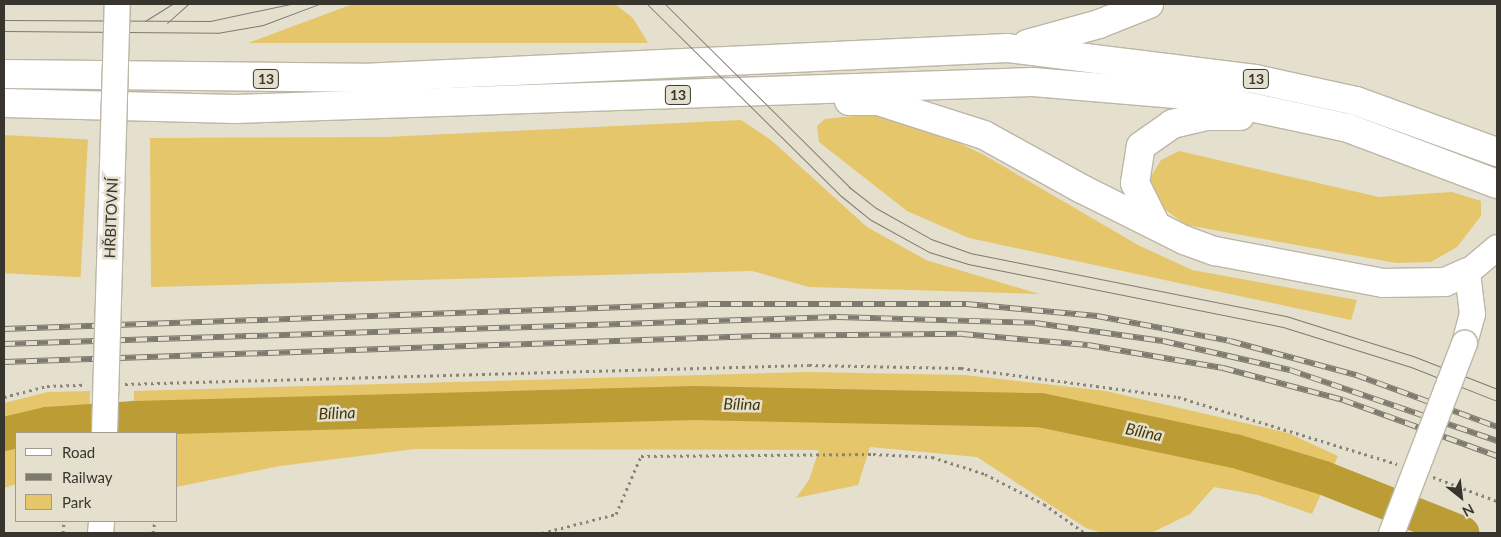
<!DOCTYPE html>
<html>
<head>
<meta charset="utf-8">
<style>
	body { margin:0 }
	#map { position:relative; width:1501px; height:537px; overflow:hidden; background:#e5dfce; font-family:Lato,sans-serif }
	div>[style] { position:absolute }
	.green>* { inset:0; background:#e5c66a; transform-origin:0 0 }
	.river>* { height:34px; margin:-17px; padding:0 17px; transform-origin:17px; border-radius:17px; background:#bc9c35 }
	.path>* { height:3px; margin-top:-1.5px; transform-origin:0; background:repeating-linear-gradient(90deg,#888479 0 2.5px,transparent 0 6.5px) }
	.roads { filter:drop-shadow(1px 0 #bcb6a6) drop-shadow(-1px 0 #bcb6a6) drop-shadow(0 1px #bcb6a6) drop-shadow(0 -1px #bcb6a6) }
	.minor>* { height:25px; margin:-12.5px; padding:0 12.5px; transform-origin:12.5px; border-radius:12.5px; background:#fff }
	.highway>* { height:28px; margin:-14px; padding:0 14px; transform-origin:14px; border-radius:14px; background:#fff }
	.tram>* { height:1px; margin:-0.5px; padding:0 0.5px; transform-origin:0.5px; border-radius:0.5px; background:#7e7a6f }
	.rail>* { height:5.5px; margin-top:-2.75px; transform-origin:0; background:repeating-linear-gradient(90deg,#e5dfce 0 11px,#7e7a6f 0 22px); box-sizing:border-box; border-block:1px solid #7e7a6f }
	.bridges { filter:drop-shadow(1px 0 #bcb6a6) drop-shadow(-1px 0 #bcb6a6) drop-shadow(0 1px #bcb6a6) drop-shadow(0 -1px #bcb6a6) }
	.minor-bridge>* { height:25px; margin:-12.5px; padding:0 12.5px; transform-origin:12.5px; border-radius:12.5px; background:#fff }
	span { translate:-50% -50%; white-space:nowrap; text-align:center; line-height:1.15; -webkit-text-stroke:5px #e5dfce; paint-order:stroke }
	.shield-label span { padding:1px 4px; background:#e5dfce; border:1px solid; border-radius:4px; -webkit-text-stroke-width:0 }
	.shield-label { font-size:14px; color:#37352e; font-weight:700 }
	.street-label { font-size:15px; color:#37352e }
	.water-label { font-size:16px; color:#433509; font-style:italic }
	.frame { position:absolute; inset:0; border:5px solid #37352e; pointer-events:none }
	.legend { position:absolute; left:15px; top:432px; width:162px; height:90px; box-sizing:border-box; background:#e5dfce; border:1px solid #9f9b8e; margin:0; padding:6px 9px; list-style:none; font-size:15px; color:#37352e }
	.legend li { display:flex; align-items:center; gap:10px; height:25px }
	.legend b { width:25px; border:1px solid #9f9b8e }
	.north { position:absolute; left:1436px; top:472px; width:50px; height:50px; -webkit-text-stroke:4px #e5dfce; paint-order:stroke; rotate:151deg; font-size:14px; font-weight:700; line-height:20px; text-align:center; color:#37352e }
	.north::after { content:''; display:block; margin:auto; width:18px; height:22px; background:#37352e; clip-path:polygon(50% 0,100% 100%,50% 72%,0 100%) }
</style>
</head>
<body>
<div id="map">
	<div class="green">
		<i style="clip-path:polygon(353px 4px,615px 4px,633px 18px,648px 43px,248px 43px)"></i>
		<i style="clip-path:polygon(882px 113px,928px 128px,984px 155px,1138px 245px,1192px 270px,1357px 300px,1351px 320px,969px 238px,907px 211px,819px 142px,817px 126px,825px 119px)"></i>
		<i style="clip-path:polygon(741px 120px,771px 140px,867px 227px,926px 260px,1039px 294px,809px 287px,752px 271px,151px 287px,150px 138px,386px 137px)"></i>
		<i style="left:4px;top:135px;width:84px;height:138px;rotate:3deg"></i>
		<i style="clip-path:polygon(1179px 151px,1379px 197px,1452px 192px,1481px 201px,1481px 216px,1457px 247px,1431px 262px,1396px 263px,1186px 225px,1155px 202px,1147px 183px,1161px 160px)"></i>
		<i style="clip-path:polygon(808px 372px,964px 375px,1106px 391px,1288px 433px,1338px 456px,1312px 514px,1258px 495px,1214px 487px,1190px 514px,1151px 533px,1103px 533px,1086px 528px,977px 457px,870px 447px,858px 485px,796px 498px,809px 480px,819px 450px,415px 449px,280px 466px,176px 487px,176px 433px,133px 433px,134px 391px)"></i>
		<i style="clip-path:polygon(90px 391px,89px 433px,16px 433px,16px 484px,4px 488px,4px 403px,48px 392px)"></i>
	</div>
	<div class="river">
		<i style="left:4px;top:434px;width:44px;rotate:-13.1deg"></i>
		<i style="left:47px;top:424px;width:88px;rotate:-3.9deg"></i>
		<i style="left:135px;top:418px;width:560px;rotate:-1.53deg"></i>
		<i style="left:695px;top:403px;width:345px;rotate:1.2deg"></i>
		<i style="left:1040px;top:410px;width:199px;rotate:11.9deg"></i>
		<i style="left:1235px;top:451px;width:93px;rotate:16.9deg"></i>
		<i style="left:1324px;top:478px;width:149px;rotate:21.7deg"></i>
	</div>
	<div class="path">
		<i style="left:125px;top:384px;width:684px;rotate:-1.59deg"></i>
		<i style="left:809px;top:365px;width:152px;rotate:1.1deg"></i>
		<i style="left:961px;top:368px;width:219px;rotate:7.6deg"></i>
		<i style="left:1178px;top:397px;width:229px;rotate:17deg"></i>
		<i style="left:4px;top:397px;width:44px;rotate:-14.3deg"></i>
		<i style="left:47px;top:386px;width:37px;rotate:-2deg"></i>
		<i style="left:1433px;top:477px;width:68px;rotate:20.6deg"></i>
		<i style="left:63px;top:533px;width:12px;rotate:-85deg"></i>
		<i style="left:153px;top:533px;width:12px;rotate:-81deg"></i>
		<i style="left:542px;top:533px;width:76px;rotate:-14.4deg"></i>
		<i style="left:616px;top:514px;width:63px;rotate:-66.7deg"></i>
		<i style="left:641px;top:456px;width:232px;rotate:-0.5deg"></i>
		<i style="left:873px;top:454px;width:59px;rotate:2.9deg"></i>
		<i style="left:932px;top:457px;width:56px;rotate:17.8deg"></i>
		<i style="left:985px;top:474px;width:66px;rotate:27deg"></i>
		<i style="left:1044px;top:504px;width:50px;rotate:35.3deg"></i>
	</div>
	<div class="roads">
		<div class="minor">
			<i style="left:1464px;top:343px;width:30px;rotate:-75deg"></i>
			<i style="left:1472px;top:314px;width:42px;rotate:-96.8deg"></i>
			<i style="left:1467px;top:272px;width:39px;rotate:-40deg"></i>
			<i style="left:100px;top:533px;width:12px;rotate:-85deg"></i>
		</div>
		<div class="highway">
			<i style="left:1027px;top:44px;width:75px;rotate:-15.5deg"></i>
			<i style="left:1099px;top:24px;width:54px;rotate:-21.8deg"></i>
			<i style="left:4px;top:74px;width:358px;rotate:0.6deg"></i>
			<i style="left:362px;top:78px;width:646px;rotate:-2.66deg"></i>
			<i style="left:1007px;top:48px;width:250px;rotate:7.1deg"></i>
			<i style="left:1255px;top:79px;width:103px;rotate:12.3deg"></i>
			<i style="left:1356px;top:101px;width:150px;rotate:19.9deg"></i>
			<i style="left:849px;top:101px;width:29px"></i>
			<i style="left:878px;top:101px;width:111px;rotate:17.8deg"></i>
			<i style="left:984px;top:135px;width:112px;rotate:28.9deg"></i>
			<i style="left:1082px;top:189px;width:114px;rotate:26.6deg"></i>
			<i style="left:1184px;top:240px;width:33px;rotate:20deg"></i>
			<i style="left:1215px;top:251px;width:171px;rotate:10.8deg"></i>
			<i style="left:1383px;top:283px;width:62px;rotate:-0.9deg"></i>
			<i style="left:1445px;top:282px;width:24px;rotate:-24deg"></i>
			<i style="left:4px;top:103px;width:231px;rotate:1.5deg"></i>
			<i style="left:235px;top:109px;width:798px;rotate:-1.94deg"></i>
			<i style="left:1033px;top:82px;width:167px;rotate:4.8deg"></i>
			<i style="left:1199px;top:96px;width:152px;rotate:12.1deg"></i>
			<i style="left:1348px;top:128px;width:159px;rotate:20.6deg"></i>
			<i style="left:1156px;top:225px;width:47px;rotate:-116.6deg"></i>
			<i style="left:1135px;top:183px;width:37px;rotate:-81deg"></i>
			<i style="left:1141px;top:146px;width:38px;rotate:-35deg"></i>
			<i style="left:1172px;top:124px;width:35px;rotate:-13deg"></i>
			<i style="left:1206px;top:116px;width:34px"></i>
		</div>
	</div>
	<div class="tram">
		<i style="left:647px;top:4px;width:273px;rotate:44.7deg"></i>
		<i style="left:841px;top:196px;width:38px;rotate:39deg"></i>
		<i style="left:871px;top:220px;width:66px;rotate:28.9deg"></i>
		<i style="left:929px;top:252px;width:41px;rotate:17.1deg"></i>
		<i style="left:968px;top:264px;width:321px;rotate:11.3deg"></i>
		<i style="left:1283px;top:327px;width:134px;rotate:17.4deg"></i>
		<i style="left:1411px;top:367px;width:92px;rotate:21.6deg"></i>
		<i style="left:665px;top:4px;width:260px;rotate:44.8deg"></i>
		<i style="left:849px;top:187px;width:34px;rotate:38deg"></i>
		<i style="left:876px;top:208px;width:63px;rotate:29.4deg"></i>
		<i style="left:931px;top:239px;width:41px;rotate:19.7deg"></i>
		<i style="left:970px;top:253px;width:322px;rotate:11.3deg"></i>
		<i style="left:1286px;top:316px;width:133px;rotate:17.5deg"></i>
		<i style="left:1413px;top:356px;width:90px;rotate:21.4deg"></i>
		<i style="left:4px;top:20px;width:206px;rotate:0.3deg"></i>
		<i style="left:210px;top:21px;width:82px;rotate:-12deg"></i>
		<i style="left:145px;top:21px;width:32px;rotate:-32deg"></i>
		<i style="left:167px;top:23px;width:28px;rotate:-42deg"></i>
		<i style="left:4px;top:31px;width:213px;rotate:0.5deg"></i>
		<i style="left:217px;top:33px;width:47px;rotate:-9.9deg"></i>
		<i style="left:263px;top:25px;width:60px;rotate:-20.6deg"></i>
	</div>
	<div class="rail">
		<i style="left:4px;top:329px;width:705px;rotate:-2.03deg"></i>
		<i style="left:709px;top:304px;width:257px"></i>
		<i style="left:966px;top:304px;width:132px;rotate:5.2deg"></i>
		<i style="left:1097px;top:316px;width:135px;rotate:10.6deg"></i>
		<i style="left:1230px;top:341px;width:131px;rotate:15.1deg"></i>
		<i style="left:1356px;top:375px;width:150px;rotate:20.2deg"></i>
		<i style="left:4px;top:344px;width:833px;rotate:-1.86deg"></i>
		<i style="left:837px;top:317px;width:198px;rotate:1.7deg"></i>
		<i style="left:1035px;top:323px;width:129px;rotate:8deg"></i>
		<i style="left:1163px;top:341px;width:130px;rotate:12.9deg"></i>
		<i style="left:1290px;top:370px;width:219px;rotate:18.9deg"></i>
		<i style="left:4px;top:362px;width:755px;rotate:-1.97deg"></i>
		<i style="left:759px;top:336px;width:203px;rotate:-0.6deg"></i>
		<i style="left:962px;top:334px;width:126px;rotate:5deg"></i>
		<i style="left:1088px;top:345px;width:137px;rotate:9.7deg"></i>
		<i style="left:1223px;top:368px;width:124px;rotate:14.9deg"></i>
		<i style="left:1343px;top:400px;width:164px;rotate:20deg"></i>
	</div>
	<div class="bridges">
		<div class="minor-bridge">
			<i style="left:104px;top:433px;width:429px;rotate:-88.3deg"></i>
			<i style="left:1391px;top:533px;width:204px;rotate:-69deg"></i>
		</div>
	</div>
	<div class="shield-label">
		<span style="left:266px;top:79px">13</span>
		<span style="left:1256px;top:79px">13</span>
		<span style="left:678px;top:95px">13</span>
	</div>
	<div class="street-label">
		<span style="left:111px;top:218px;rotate:-88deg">HŘBITOVNÍ</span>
	</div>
	<div class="water-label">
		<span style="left:742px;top:404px;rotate:1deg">Bílina</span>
		<span style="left:337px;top:413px;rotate:-2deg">Bílina</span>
		<span style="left:1144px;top:432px;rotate:12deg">Bílina</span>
	</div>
	<div class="frame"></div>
	<ul class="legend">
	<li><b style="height:6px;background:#fff"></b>Road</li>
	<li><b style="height:6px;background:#7e7a6f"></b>Railway</li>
	<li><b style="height:14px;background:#e5c66a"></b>Park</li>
	</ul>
	<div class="north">N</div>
</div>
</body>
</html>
